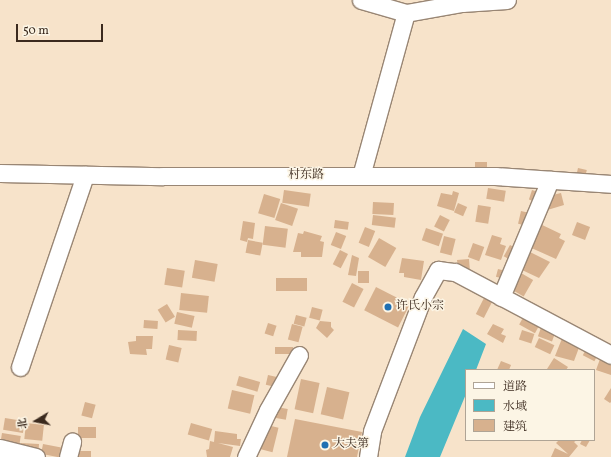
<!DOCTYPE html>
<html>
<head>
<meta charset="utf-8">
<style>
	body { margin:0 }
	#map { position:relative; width:611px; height:457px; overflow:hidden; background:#f7e3ca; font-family:Vollkorn,"Noto Serif SC",serif }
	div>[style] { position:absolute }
	.water>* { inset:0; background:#4bb9c4 }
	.building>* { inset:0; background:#d7b18e; transform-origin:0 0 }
	.roads { filter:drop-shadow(1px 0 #998674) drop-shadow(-1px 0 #998674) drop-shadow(0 1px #998674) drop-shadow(0 -1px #998674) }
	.minor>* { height:17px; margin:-8.5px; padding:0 8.5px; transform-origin:8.5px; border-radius:8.5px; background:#fff }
	.dots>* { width:11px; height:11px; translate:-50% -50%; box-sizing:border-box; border:2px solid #fcf5e5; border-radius:50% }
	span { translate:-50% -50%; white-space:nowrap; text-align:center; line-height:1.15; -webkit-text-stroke:3px #fcf5e5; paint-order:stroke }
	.street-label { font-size:12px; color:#3b2a1e }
	.poi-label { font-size:12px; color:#3b2a1e }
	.left { translate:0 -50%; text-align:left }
	.legend { position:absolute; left:465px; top:369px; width:130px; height:72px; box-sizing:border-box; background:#fcf5e5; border:1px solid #afa495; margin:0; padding:5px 7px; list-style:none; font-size:12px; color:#3b2a1e }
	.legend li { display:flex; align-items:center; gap:8px; height:20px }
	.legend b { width:20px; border:1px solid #afa495 }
	.north { position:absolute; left:16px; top:401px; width:40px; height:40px; -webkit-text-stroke:3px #fcf5e5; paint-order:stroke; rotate:260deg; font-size:11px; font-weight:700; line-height:16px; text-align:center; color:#3b2a1e }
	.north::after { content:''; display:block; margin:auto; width:14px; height:18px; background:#3b2a1e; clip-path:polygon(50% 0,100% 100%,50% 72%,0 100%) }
	.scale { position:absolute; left:16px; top:24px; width:87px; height:18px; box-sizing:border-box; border:2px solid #3b2a1e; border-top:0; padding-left:5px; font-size:12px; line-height:14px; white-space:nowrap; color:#3b2a1e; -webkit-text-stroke:3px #fcf5e5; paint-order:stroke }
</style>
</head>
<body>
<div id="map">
	<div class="water">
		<i style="clip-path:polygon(463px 329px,486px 344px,476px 370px,466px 370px,466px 394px,440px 457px,405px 457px,420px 417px)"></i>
	</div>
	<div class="building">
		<i style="left:475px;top:162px;width:12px;height:9px"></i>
		<i style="left:578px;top:168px;width:9px;height:7px;rotate:13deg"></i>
		<i style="left:488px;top:188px;width:18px;height:11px;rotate:9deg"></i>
		<i style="left:284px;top:190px;width:27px;height:13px;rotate:8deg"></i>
		<i style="left:532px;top:190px;width:9px;height:10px;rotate:18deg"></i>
		<i style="clip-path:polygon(453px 191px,459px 193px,454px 211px,437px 206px,441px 193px,452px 195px)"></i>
		<i style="clip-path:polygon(561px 193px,564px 205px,544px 211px,544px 197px)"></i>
		<i style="left:264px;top:194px;width:17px;height:20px;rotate:17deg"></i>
		<i style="left:373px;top:202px;width:21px;height:12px;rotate:3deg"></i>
		<i style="left:281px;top:203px;width:18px;height:18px;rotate:19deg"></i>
		<i style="left:458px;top:203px;width:10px;height:10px;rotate:24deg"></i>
		<i style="left:478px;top:205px;width:13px;height:17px;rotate:9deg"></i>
		<i style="left:521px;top:211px;width:13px;height:13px;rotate:13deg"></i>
		<i style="left:373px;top:215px;width:23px;height:10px;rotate:7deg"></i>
		<i style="left:440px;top:215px;width:11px;height:13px;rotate:27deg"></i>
		<i style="left:335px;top:220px;width:14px;height:8px;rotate:8deg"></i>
		<i style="clip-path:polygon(243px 221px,255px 223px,253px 239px,248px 238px,247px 242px,240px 240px)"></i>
		<i style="left:577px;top:222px;width:14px;height:14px;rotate:21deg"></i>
		<i style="clip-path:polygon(538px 223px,561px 234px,559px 238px,565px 241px,556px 259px,527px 246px)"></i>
		<i style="left:265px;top:226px;width:23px;height:19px;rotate:7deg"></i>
		<i style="left:365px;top:227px;width:11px;height:17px;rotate:22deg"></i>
		<i style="left:426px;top:228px;width:18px;height:13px;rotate:19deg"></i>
		<i style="clip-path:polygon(304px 231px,322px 236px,320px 241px,324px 242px,322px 257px,301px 257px,301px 252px,293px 252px,298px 233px,303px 234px)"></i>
		<i style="left:336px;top:232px;width:11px;height:14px;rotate:22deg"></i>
		<i style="clip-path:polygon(492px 235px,502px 238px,500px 244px,506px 246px,501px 260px,485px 255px)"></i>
		<i style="left:444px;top:236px;width:12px;height:17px;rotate:14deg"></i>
		<i style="left:379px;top:238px;width:20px;height:22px;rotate:30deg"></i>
		<i style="left:248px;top:240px;width:15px;height:13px;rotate:11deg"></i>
		<i style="left:473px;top:243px;width:12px;height:15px;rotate:20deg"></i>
		<i style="left:510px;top:245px;width:13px;height:13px;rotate:29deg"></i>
		<i style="left:340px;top:250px;width:9px;height:16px;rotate:27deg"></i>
		<i style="clip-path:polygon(530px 252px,550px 262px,539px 278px,522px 270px)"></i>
		<i style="clip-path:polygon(352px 255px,359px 258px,356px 276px,348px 275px)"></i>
		<i style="clip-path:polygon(402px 258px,424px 261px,421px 280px,404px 277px,404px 273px,399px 273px)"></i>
		<i style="clip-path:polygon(469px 259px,470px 272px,458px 268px,457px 260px)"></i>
		<i style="left:195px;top:260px;width:23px;height:18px;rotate:10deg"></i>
		<i style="left:167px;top:268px;width:18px;height:17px;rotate:9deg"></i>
		<i style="left:498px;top:269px;width:11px;height:8px;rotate:15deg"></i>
		<i style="left:358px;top:271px;width:11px;height:12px"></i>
		<i style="left:521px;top:273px;width:14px;height:19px;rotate:30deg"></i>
		<i style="left:307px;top:278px;width:13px;height:31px;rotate:90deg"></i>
		<i style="left:352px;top:283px;width:13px;height:21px;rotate:27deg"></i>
		<i style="left:376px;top:287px;width:38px;height:26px;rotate:27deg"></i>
		<i style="left:181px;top:293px;width:28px;height:17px;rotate:6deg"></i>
		<i style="left:484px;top:298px;width:9px;height:18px;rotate:27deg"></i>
		<i style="left:167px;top:304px;width:15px;height:11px;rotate:58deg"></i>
		<i style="left:312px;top:307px;width:11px;height:11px;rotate:15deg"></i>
		<i style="left:177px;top:312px;width:18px;height:12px;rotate:13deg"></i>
		<i style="left:525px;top:314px;width:18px;height:12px;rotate:29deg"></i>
		<i style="left:296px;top:315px;width:11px;height:9px;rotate:15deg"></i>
		<i style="left:144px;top:320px;width:14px;height:8px;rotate:4deg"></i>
		<i style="clip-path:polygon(320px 321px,331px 322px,331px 327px,334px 330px,327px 338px,316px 328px)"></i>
		<i style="left:268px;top:323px;width:9px;height:11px;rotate:18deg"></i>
		<i style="left:292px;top:324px;width:11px;height:16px;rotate:15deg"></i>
		<i style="clip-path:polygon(493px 324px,504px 329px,501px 334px,506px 336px,503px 343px,487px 334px)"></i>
		<i style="left:542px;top:325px;width:15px;height:12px;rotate:20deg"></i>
		<i style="left:178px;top:330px;width:19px;height:10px;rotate:3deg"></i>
		<i style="left:522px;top:330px;width:13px;height:10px;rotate:18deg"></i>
		<i style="clip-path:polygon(136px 336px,153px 336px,152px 349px,146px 349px,147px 355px,130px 354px,128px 342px,136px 341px)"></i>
		<i style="clip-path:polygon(563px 336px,580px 345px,574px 361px,555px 356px)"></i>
		<i style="left:539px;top:338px;width:17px;height:10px;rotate:25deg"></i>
		<i style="left:169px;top:345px;width:13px;height:15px;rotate:13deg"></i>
		<i style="left:275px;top:347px;width:18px;height:7px"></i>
		<i style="left:586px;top:349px;width:13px;height:7px;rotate:27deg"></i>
		<i style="clip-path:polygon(554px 358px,568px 367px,566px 370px,547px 369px)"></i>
		<i style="clip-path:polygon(600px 359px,611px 363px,611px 375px,596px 370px)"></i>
		<i style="clip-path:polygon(501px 361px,511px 365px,509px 370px,497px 370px)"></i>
		<i style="left:268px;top:375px;width:9px;height:10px;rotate:13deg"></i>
		<i style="left:239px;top:376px;width:22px;height:10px;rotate:16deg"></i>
		<i style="left:301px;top:379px;width:19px;height:31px;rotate:12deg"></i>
		<i style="left:327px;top:387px;width:23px;height:28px;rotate:13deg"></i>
		<i style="clip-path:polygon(611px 388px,611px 402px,610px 403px,604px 399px)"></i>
		<i style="left:232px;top:390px;width:23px;height:19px;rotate:13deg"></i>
		<i style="left:85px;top:402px;width:11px;height:14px;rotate:15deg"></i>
		<i style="left:271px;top:406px;width:17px;height:11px;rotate:10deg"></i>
		<i style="left:5px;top:418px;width:20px;height:12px;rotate:9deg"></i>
		<i style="clip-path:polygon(295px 419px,362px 432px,357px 457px,287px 457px)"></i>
		<i style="left:26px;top:423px;width:18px;height:16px;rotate:6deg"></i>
		<i style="left:191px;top:423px;width:22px;height:12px;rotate:16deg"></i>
		<i style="left:263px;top:424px;width:16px;height:25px;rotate:14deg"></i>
		<i style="left:78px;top:427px;width:18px;height:11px"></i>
		<i style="clip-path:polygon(215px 431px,237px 434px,237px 439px,241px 439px,240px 446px,218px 443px,233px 447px,230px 457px,207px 457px,206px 450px,209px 449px,210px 441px,214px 442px)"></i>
		<i style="left:2px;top:433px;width:19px;height:8px;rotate:9deg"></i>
		<i style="clip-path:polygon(559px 440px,577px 440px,574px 442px,578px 446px,569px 457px,551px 457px,555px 448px,568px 454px,556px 443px)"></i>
		<i style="clip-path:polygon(582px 440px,590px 440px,586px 447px,580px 444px)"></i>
		<i style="left:21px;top:443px;width:18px;height:11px;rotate:3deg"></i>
		<i style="left:43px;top:444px;width:20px;height:10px;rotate:11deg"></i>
		<i style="left:74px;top:451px;width:17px;height:6px"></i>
	</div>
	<div class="roads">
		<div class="minor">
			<i style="left:361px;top:0;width:47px;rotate:16.1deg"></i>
			<i style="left:0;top:173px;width:163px;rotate:1.1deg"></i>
			<i style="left:163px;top:176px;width:332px"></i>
			<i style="left:495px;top:176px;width:116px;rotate:3.9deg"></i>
			<i style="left:361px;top:176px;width:169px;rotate:-74.6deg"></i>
			<i style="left:406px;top:13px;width:57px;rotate:-10.1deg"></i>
			<i style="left:462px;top:3px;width:45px;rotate:-3.8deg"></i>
			<i style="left:501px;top:297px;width:127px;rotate:-67.3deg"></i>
			<i style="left:20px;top:367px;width:203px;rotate:-71.3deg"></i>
			<i style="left:0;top:448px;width:37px;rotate:14deg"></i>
			<i style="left:68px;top:457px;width:16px;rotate:-75deg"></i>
			<i style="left:246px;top:457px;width:52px;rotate:-64.9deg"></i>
			<i style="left:268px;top:410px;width:63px;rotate:-60.6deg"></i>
			<i style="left:368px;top:457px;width:26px;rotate:-81deg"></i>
			<i style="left:372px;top:431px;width:143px;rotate:-69.2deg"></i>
			<i style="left:423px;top:297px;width:31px;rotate:-61deg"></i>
			<i style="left:438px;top:270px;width:17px;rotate:7deg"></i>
			<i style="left:455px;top:272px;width:177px;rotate:28deg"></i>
		</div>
	</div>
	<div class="dots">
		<i style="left:388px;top:307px;background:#1f6fb2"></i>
		<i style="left:325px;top:445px;background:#1f6fb2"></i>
	</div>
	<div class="street-label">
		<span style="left:306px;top:176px">村东路</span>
	</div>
	<div class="poi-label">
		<span class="left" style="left:396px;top:307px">许氏小宗</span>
		<span class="left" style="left:333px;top:445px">大夫第</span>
	</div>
	<ul class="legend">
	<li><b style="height:5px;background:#fff"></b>道路</li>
	<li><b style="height:11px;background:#4bb9c4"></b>水域</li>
	<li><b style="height:11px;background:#d7b18e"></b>建筑</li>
	</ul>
	<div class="north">北</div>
	<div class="scale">50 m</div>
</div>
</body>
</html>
